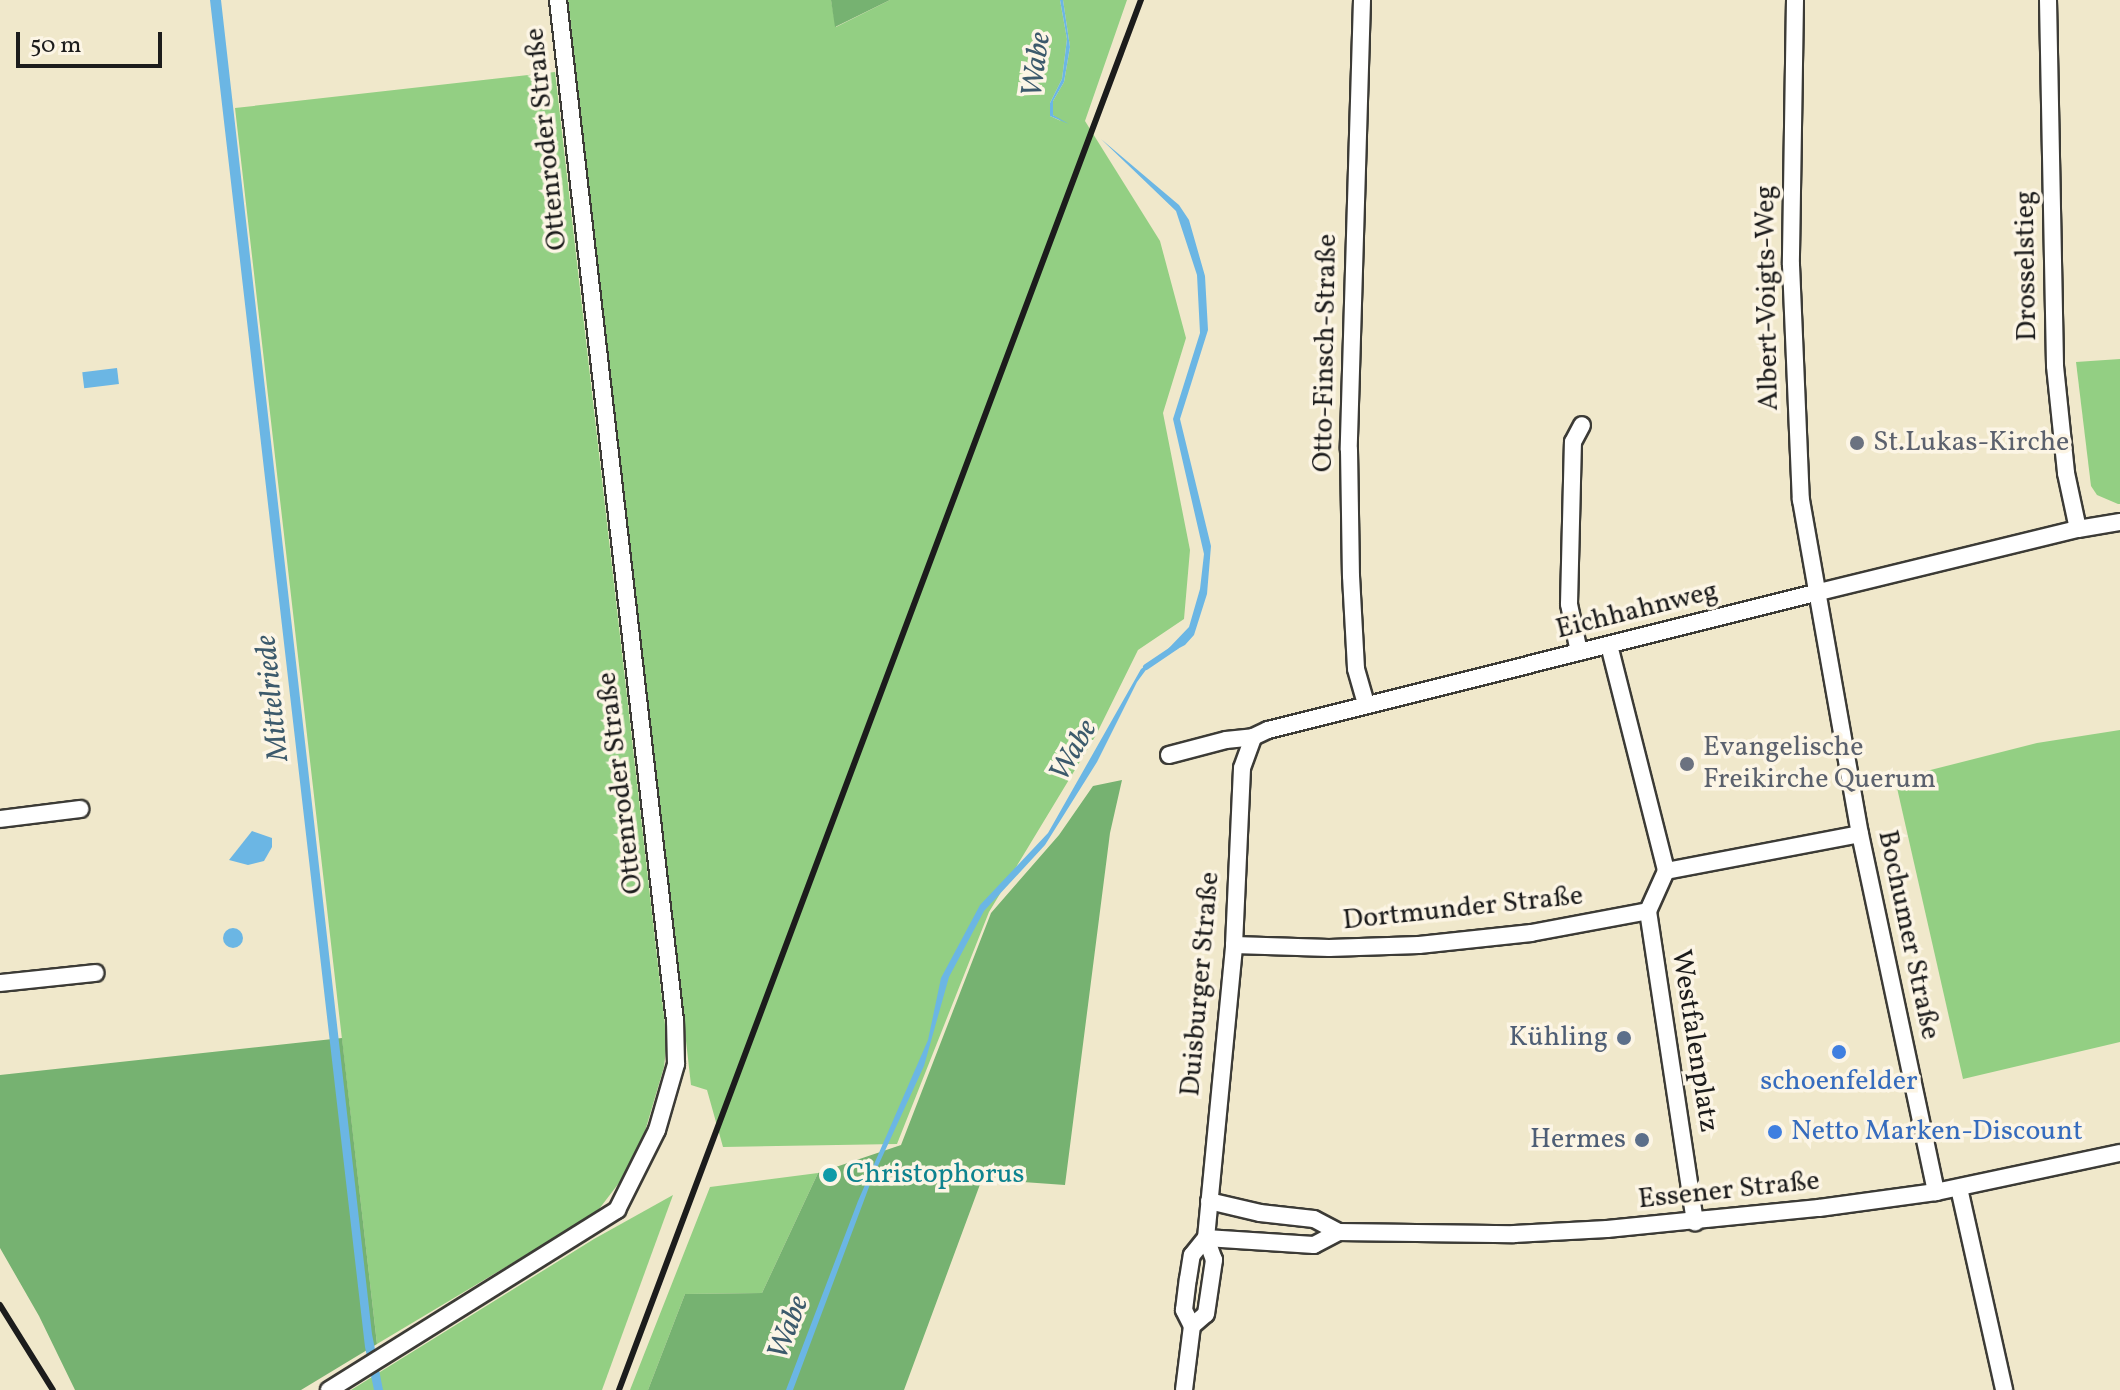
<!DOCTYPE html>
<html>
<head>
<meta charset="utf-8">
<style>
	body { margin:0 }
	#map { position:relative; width:2120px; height:1390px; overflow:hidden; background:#f0e8cb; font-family:Vollkorn,serif }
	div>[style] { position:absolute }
	.green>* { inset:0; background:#93cf83 }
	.forest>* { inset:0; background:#76b271 }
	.water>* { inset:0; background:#6bb6e4; transform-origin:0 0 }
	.round { border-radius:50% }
	.stream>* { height:6px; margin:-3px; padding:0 3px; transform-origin:3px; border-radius:3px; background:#6bb6e4 }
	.roads { filter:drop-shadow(2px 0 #3c3b36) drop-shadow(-2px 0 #3c3b36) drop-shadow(0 2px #3c3b36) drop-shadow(0 -2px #3c3b36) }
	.minor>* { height:16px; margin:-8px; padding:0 8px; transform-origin:8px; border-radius:8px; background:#fff }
	.rail>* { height:6px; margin:-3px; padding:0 3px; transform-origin:3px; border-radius:3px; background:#1c1c1c }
	.dots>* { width:22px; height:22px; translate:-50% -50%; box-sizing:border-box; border:4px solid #fcf5e5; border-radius:50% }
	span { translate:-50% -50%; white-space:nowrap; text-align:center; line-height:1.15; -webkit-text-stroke:7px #fcf5e5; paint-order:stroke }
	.street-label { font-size:28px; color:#1c1c1c }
	.worship-label { font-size:28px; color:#5b616d }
	.left { translate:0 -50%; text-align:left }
	.service-label { font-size:28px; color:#4e5e75 }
	.right { translate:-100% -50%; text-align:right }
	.shop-label { font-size:28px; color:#366cbe }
	.culture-label { font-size:28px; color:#0d838f }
	.water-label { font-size:30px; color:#3c5a6c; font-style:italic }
	.scale { position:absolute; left:16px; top:32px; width:146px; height:36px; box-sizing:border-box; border:4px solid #1c1c1c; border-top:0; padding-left:10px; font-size:24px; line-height:28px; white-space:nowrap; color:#1c1c1c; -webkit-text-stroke:6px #fcf5e5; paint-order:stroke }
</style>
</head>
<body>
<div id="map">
	<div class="green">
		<i style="clip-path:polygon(568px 0,831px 0,836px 27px,890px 0,1060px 0,1067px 39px,1062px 79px,1050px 103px,1050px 116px,1061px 121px,1053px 115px,1053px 101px,1064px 82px,1070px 47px,1063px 0,1127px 0,1085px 121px,1160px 241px,1186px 338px,1163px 413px,1190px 550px,1184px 619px,1138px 650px,1096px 735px,989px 912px,897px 1144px,723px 1147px,707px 1090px,691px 1085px)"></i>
		<i style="clip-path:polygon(555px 72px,661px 991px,667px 1041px,664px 1067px,643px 1138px,622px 1179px,596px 1213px,377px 1344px,235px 108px)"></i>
		<i style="clip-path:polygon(2120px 359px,2120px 504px,2118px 504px,2097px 495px,2091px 486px,2076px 362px)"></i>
		<i style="clip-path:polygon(2120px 730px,2120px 1042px,1963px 1079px,1895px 779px,2037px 743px)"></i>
		<i style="clip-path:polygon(818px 1173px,762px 1293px,685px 1294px,648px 1390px,630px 1390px,710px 1187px)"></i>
		<i style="clip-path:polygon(673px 1195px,602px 1390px,351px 1390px,594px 1239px)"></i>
	</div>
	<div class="forest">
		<i style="clip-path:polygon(831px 0,890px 0,835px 27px)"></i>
		<i style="clip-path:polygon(1122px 780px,1110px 833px,1065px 1185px,982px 1179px,904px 1390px,648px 1390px,685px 1294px,762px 1293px,818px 1173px,901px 1145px,991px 913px,1059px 835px,1093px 786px)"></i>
		<i style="clip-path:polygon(342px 1038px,377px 1344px,301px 1390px,75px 1390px,39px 1316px,0 1248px,0 1075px)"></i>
	</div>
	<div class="water">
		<i style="clip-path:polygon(210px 0,221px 0,372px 1334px,383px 1390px,374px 1390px,365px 1347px)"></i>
		<i style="clip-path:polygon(1060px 0,1063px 0,1070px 47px,1064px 82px,1053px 101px,1053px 115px,1069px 124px,1050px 116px,1050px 103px,1062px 79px,1067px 39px)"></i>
		<i style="clip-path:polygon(1101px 139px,1179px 205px,1189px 220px,1205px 276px,1208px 330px,1180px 419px,1211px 546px,1207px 594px,1194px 635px,1185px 645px,1151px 663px,1137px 682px,1097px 762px,1045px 845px,984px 911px,949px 977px,924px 1066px,872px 1179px,793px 1390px,786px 1390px,858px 1201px,928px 1040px,941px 978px,980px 905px,1048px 833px,1141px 669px,1167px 650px,1189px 627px,1200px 589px,1204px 554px,1173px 419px,1200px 333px,1197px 275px,1176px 211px)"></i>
		<i style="left:117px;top:368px;width:16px;height:35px;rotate:83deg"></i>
		<i style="clip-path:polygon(252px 831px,272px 838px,272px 847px,264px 861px,248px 865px,229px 860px)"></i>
		<i class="round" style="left:223px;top:928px;width:20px;height:20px"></i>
	</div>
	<div class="stream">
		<i style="left:1146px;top:667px;width:36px;rotate:-34deg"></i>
	</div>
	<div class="roads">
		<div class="minor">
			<i style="left:1362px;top:0;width:450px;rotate:91.7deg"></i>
			<i style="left:1349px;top:450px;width:126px;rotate:89.1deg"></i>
			<i style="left:1351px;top:576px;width:93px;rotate:86.9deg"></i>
			<i style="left:1356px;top:669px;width:37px;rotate:74deg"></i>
			<i style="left:1795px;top:0;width:265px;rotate:90.9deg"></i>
			<i style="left:1791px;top:265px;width:235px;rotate:87.6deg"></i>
			<i style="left:1801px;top:500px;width:339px;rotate:80deg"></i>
			<i style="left:1860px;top:834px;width:366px;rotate:78deg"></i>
			<i style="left:2048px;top:0;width:366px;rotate:88.9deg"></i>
			<i style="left:2055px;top:366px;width:108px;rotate:84.1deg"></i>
			<i style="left:2066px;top:473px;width:57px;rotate:77.9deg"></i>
			<i style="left:1609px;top:645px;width:233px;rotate:75.8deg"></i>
			<i style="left:1666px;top:871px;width:44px;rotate:114.2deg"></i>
			<i style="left:1648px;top:911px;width:315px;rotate:81.4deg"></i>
			<i style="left:1579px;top:652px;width:49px;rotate:-101.8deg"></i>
			<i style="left:1569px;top:604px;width:162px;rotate:-88.6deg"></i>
			<i style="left:1573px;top:442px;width:19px;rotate:-62deg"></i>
			<i style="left:1169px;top:755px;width:59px;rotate:-14.7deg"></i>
			<i style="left:1226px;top:740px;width:27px;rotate:-6deg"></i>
			<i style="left:1253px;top:737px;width:17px;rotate:-25deg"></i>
			<i style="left:1268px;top:730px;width:564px;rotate:-14.06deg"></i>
			<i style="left:1815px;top:593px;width:271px;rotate:-13.7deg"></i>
			<i style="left:2078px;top:529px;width:43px;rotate:-9.5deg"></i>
			<i style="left:0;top:819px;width:81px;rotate:-7.1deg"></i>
			<i style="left:1666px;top:871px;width:197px;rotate:-10.8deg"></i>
			<i style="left:1234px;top:945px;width:95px;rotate:1.8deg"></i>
			<i style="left:1329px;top:948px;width:90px;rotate:-1.9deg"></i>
			<i style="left:1419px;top:945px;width:113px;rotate:-6.1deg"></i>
			<i style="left:1531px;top:933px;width:119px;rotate:-10.6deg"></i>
			<i style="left:0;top:983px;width:96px;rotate:-6deg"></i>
			<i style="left:1959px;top:1188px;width:207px;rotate:77.4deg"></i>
			<i style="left:1209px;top:1201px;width:52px;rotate:13.2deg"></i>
			<i style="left:1260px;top:1213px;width:54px;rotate:6.3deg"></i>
			<i style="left:1314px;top:1219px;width:27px;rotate:28deg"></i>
			<i style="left:1338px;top:1232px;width:176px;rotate:0.7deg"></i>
			<i style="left:1514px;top:1234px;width:93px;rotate:-3.1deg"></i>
			<i style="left:1607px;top:1229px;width:213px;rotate:-5.7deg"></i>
			<i style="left:1819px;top:1208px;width:118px;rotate:-7.8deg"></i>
			<i style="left:1936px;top:1192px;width:188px;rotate:-12deg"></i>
			<i style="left:1206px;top:1238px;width:108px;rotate:3.7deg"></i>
			<i style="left:1314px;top:1245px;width:27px;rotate:-28deg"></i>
			<i style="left:1192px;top:1326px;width:18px;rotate:-41deg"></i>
			<i style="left:1206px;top:1314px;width:55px;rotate:-81.6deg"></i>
			<i style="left:1214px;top:1260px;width:23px;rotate:-110deg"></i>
			<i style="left:1206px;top:1238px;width:294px;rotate:-84.5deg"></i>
			<i style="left:1234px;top:945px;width:177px;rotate:-87.4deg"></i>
			<i style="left:1242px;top:768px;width:33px;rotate:-70deg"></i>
			<i style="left:329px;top:1390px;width:340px;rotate:-32deg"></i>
			<i style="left:617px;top:1210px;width:89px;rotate:-63.4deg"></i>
			<i style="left:657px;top:1130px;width:69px;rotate:-73.9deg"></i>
			<i style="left:676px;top:1064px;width:43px;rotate:-91.3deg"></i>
			<i style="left:675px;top:1021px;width:1028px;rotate:-96.54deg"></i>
			<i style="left:1184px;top:1390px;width:64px;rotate:-82.9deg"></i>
			<i style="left:1192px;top:1326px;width:18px;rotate:-117deg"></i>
			<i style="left:1184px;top:1310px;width:31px;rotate:-83deg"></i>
			<i style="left:1188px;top:1279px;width:24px;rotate:-81deg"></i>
			<i style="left:1192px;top:1255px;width:22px;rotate:-51deg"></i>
		</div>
	</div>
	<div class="rail">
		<i style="left:0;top:1305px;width:100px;rotate:58.1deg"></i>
		<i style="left:619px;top:1390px;width:1485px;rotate:-69.42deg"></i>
	</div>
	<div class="dots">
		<i style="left:1857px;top:443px;background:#6b7280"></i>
		<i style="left:1687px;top:764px;background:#6b7280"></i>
		<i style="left:1624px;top:1038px;background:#5c6f8a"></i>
		<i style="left:1839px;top:1052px;background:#3f7fe0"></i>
		<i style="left:1775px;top:1132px;background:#3f7fe0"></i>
		<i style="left:1642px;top:1140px;background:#5c6f8a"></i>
		<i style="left:830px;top:1175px;background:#0f9aa8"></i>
	</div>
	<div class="street-label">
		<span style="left:547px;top:139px;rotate:-96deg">Ottenroder Straße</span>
		<span style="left:2027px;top:266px;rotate:-91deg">Drosselstieg</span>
		<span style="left:1768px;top:298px;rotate:-91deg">Albert-Voigts-Weg</span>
		<span style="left:1326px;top:353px;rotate:-89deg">Otto-Finsch-Straße</span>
		<span style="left:1637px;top:611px;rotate:-14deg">Eichhahnweg</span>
		<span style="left:621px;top:783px;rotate:-97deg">Ottenroder Straße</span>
		<span style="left:1463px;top:909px;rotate:-6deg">Dortmunder Straße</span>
		<span style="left:1908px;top:935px;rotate:78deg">Bochumer Straße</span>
		<span style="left:1201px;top:984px;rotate:-85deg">Duisburger Straße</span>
		<span style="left:1694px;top:1041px;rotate:81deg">Westfalenplatz</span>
		<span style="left:1729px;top:1191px;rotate:-6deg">Essener Straße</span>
	</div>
	<div class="worship-label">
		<span class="left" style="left:1873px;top:443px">St.Lukas-Kirche</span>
		<span class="left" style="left:1703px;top:764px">Evangelische<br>Freikirche Querum</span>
	</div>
	<div class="service-label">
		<span class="right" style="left:1608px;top:1038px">Kühling</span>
		<span class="right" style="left:1626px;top:1140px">Hermes</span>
	</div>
	<div class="shop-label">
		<span style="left:1839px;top:1082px">schoenfelder</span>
		<span class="left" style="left:1791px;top:1132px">Netto Marken-Discount</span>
	</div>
	<div class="culture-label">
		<span class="left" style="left:846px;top:1175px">Christophorus</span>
	</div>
	<div class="water-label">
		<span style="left:1037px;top:65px;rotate:-82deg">Wabe</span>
		<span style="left:273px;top:698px;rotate:-96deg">Mittelriede</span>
		<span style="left:1074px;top:751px;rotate:-60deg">Wabe</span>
		<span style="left:789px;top:1328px;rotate:-69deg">Wabe</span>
	</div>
	<div class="scale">50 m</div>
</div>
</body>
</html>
